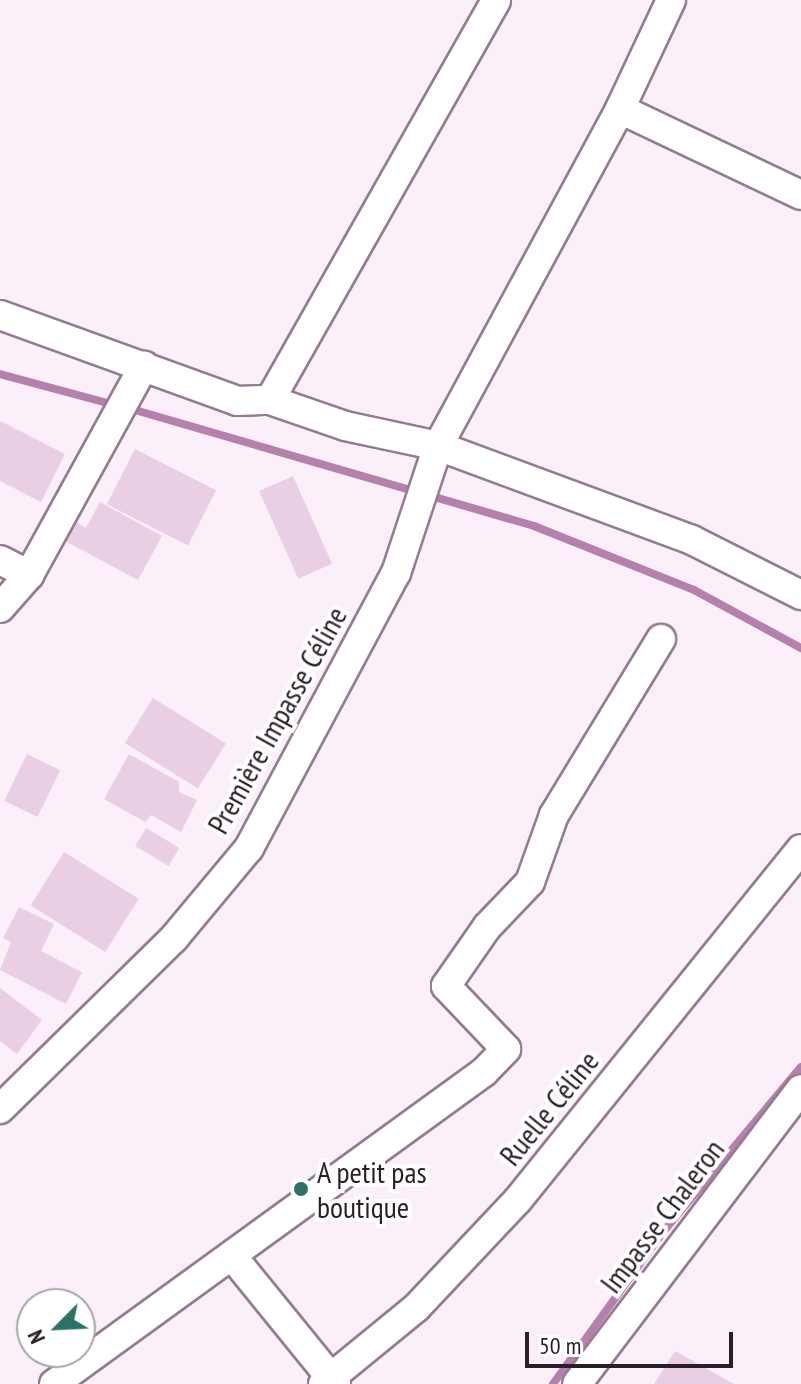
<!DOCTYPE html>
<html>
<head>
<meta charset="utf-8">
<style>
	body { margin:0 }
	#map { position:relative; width:801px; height:1384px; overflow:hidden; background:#fbf0f9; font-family:"PT Sans Narrow",sans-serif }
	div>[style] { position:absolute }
	.stream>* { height:8px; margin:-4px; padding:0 4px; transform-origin:4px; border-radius:4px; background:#b580ab }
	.building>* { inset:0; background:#e9cee4; transform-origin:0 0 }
	.roads { filter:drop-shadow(2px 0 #957c90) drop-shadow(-2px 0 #957c90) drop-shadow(0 2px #957c90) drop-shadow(0 -2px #957c90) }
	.minor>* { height:28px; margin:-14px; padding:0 14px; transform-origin:14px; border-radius:14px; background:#fff }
	.dots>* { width:22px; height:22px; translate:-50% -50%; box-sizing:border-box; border:4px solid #fff; border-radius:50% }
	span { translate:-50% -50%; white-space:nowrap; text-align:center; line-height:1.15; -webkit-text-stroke:8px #fff; paint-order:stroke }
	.street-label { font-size:30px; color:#2a1f28 }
	.poi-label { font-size:30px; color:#2a1f28 }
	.left { translate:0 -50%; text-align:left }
	.north { position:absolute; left:16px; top:1288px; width:80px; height:80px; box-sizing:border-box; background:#fff; border:2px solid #aaa5a9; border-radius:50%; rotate:246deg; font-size:22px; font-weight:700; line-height:32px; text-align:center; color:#2a1f28 }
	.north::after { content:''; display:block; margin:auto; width:28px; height:36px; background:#2a7167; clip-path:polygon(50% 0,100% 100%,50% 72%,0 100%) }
	.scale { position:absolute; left:525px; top:1332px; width:208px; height:36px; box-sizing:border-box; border:4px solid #2a1f28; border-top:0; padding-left:10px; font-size:24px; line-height:28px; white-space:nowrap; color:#2a1f28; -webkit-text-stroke:6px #fff; paint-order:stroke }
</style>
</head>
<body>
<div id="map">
	<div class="stream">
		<i style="left:0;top:374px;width:119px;rotate:15.1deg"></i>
		<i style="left:128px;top:408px;width:423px;rotate:16.2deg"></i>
		<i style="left:534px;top:526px;width:172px;rotate:21.8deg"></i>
		<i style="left:694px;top:590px;width:122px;rotate:28.5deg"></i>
		<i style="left:553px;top:1384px;width:188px;rotate:-54.1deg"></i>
		<i style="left:663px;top:1232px;width:215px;rotate:-50.1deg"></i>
	</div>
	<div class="building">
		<i style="clip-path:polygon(0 421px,65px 454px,41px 502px,0 481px)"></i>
		<i style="left:135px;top:449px;width:91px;height:62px;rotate:27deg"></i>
		<i style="left:293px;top:476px;width:96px;height:37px;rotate:66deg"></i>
		<i style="clip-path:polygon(100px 502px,162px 536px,138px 580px,65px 541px,75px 521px,86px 528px)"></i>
		<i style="left:153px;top:698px;width:86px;height:53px;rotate:32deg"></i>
		<i style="left:27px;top:754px;width:37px;height:52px;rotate:26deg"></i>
		<i style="clip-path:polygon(129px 754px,179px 782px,179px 792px,197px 800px,181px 832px,151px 815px,145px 822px,104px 799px)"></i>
		<i style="left:146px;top:828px;width:39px;height:21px;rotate:31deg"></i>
		<i style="left:64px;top:852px;width:88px;height:63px;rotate:32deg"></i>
		<i style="clip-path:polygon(19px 907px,54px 924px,41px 951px,82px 972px,66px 1004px,0 970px,11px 942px,3px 938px)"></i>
		<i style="clip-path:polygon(0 988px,42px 1020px,17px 1054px,0 1041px)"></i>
		<i style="clip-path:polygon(675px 1351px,734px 1384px,654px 1384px)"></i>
	</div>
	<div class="roads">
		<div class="minor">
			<i style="left:620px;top:109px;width:200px;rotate:25.4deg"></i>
			<i style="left:0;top:315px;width:252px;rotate:19.9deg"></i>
			<i style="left:237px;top:401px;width:33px;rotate:-2deg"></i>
			<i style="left:270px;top:400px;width:79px;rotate:19.1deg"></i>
			<i style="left:345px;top:426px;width:95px;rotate:12.1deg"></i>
			<i style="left:438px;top:446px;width:271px;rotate:20.3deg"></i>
			<i style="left:692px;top:540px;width:122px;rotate:26.8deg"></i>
			<i style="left:270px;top:400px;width:459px;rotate:-60.5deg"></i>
			<i style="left:0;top:560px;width:33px;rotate:27deg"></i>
			<i style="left:0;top:608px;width:44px;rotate:-48.7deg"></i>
			<i style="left:29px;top:575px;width:239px;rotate:-61.2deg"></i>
			<i style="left:0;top:1109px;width:244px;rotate:-44.5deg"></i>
			<i style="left:174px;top:938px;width:117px;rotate:-50.2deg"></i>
			<i style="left:249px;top:848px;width:312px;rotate:-61.9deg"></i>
			<i style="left:396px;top:573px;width:134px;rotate:-71.7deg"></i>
			<i style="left:438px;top:446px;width:383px;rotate:-61.6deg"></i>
			<i style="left:620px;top:109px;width:120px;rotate:-64.9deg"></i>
			<i style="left:232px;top:1256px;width:165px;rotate:50.9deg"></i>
			<i style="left:54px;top:1384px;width:531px;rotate:-35.96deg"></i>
			<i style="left:484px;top:1072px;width:32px;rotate:-46deg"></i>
			<i style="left:506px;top:1049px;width:87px;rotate:-133.6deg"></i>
			<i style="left:446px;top:986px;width:72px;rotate:-55.2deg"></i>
			<i style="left:487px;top:927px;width:62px;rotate:-46.3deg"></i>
			<i style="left:530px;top:882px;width:71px;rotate:-70.3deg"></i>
			<i style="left:554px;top:815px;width:206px;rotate:-58.7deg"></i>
			<i style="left:323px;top:1384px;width:120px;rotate:-39.3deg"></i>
			<i style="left:416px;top:1308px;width:147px;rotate:-46.7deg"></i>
			<i style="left:517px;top:1201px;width:452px;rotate:-51.1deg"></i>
			<i style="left:577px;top:1384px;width:370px;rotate:-52.8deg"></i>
		</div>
	</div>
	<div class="dots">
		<i style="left:301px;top:1189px;background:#2a7167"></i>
	</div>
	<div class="street-label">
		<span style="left:277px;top:720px;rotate:-61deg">Première Impasse Céline</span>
		<span style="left:549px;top:1108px;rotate:-51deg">Ruelle Céline</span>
		<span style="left:662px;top:1216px;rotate:-53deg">Impasse Chaleron</span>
	</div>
	<div class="poi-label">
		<span class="left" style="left:317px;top:1189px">A petit pas<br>boutique</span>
	</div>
	<div class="north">N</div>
	<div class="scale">50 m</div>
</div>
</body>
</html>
